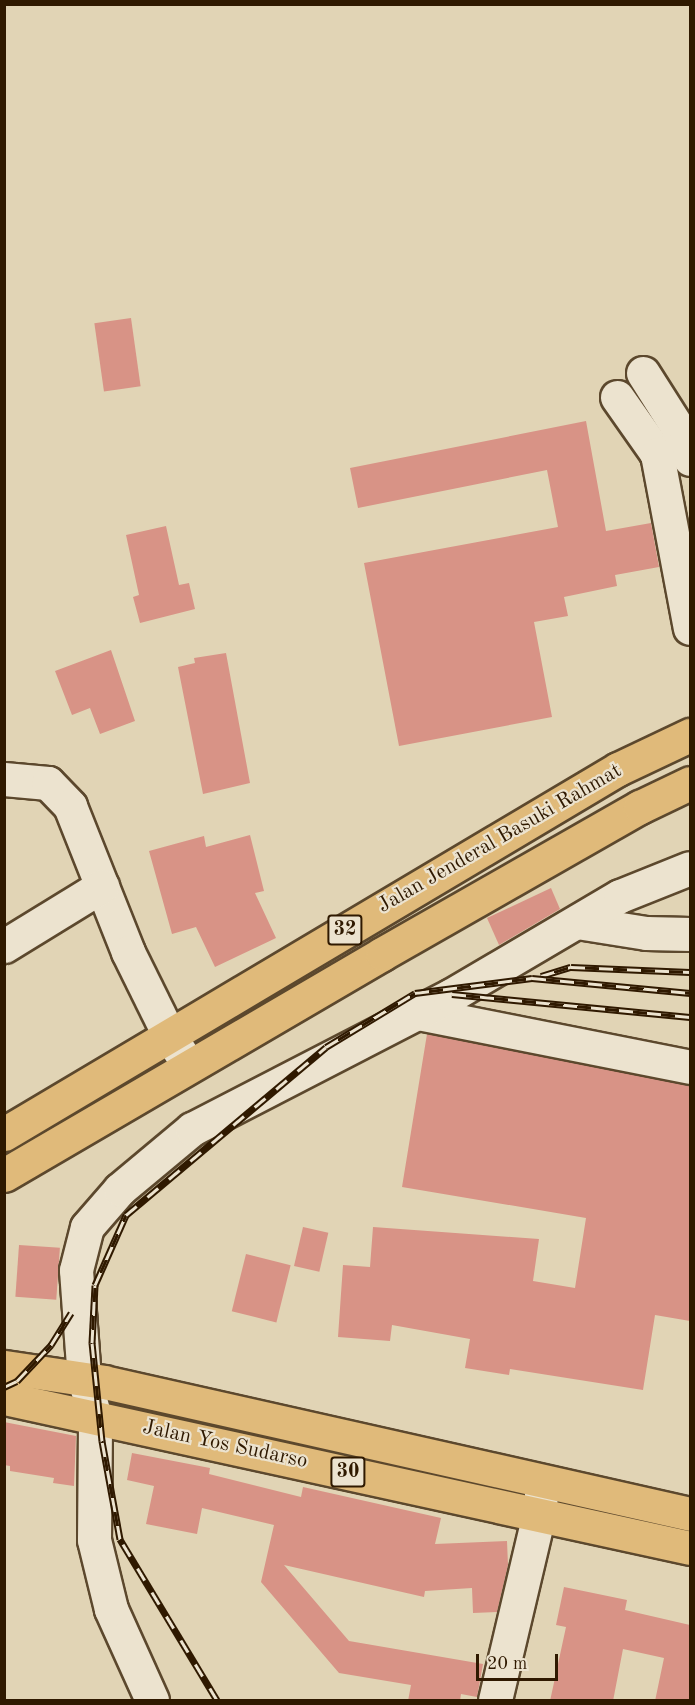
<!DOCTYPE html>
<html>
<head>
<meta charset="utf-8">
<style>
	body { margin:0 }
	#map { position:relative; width:695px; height:1705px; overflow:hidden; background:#e1d4b5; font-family:"Old Standard TT",serif }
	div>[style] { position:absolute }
	.building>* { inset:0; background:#d89386; transform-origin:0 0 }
	.roads { filter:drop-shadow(2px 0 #5c482d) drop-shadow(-2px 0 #5c482d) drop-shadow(0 2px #5c482d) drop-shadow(0 -2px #5c482d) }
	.minor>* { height:33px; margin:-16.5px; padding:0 16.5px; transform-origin:16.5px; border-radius:16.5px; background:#ece3cf }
	.highway>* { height:33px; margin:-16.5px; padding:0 16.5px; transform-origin:16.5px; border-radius:16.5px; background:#e0ba7a }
	.rail>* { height:7px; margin-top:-3.5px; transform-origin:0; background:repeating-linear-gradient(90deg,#ece3cf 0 14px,#2f1900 0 28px); box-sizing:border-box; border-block:2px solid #2f1900 }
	span { translate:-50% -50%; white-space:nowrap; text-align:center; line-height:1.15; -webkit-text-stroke:4.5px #ece3cf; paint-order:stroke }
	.shield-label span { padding:2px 4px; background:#ece3cf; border:2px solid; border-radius:4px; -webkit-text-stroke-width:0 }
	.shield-label { font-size:20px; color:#2f1900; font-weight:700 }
	.street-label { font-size:21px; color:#2f1900 }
	.frame { position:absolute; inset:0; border:6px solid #2f1900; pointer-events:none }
	.scale { position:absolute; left:476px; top:1654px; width:82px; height:27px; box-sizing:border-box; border:3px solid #2f1900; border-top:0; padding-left:8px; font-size:18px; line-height:21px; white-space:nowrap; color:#2f1900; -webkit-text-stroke:4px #ece3cf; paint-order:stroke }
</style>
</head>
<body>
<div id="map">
	<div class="building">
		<i style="left:131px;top:318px;width:69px;height:37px;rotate:82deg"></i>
		<i style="clip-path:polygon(586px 421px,606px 531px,651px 523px,659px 567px,615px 575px,617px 586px,564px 597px,568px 616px,534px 622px,552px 717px,399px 746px,364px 563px,558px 527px,547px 470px,358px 508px,350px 468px)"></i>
		<i style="clip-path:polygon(166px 526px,179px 585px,189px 583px,195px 609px,140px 623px,133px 597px,139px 595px,126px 535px)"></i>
		<i style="clip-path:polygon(111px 650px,135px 721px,100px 734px,90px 708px,72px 715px,55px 671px)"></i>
		<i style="clip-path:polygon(226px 653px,250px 783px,203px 794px,178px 667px,195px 663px,194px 658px)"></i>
		<i style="clip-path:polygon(250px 835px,264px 891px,255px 893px,276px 938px,215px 967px,196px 927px,172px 934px,149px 851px,204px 836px,206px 847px)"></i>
		<i style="clip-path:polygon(551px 888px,560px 909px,499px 945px,487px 918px)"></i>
		<i style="clip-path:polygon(427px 1034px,690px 1085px,690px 1321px,655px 1315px,643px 1390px,510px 1369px,509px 1375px,465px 1368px,470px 1339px,392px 1325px,390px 1341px,338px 1337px,343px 1265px,370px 1267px,373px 1227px,539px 1239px,533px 1281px,575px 1288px,586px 1218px,402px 1187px)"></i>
		<i style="left:303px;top:1227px;width:26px;height:40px;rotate:13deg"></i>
		<i style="left:19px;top:1245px;width:41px;height:52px;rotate:4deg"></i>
		<i style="left:246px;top:1254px;width:46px;height:59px;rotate:14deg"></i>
		<i style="clip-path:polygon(4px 1422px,76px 1436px,74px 1486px,53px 1483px,54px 1478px,10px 1471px,10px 1466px,4px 1465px)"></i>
		<i style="clip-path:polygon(132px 1453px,210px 1468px,209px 1474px,301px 1497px,303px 1487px,441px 1518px,435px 1544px,507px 1541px,508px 1565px,497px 1612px,473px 1613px,472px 1588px,425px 1591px,424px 1597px,284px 1565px,349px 1641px,483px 1664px,477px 1697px,461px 1694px,460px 1701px,408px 1701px,411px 1685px,339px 1673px,261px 1582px,274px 1525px,202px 1508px,197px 1534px,146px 1524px,154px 1486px,127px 1480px)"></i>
		<i style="clip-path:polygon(564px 1587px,627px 1600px,625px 1610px,690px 1625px,690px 1701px,655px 1701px,664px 1658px,623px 1649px,613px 1701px,550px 1701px,566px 1627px,556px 1625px)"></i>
	</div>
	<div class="roads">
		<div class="minor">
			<i style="left:643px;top:373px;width:88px;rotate:57.6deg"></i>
			<i style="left:617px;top:397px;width:70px;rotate:54.9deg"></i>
			<i style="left:690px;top:459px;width:11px;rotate:-100deg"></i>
			<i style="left:688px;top:448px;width:32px;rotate:169deg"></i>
			<i style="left:657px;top:454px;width:177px;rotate:79.3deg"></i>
			<i style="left:4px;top:779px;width:44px;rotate:5.2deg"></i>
			<i style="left:48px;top:783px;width:32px;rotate:46deg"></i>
			<i style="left:70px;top:806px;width:157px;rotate:68.3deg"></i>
			<i style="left:128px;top:952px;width:93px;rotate:63.7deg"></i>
			<i style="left:169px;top:1035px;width:37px;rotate:57deg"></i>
			<i style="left:577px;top:922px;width:70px;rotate:9.1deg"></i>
			<i style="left:646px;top:933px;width:44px;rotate:1.3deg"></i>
			<i style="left:4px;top:946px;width:115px;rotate:-31.5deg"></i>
			<i style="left:418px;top:1013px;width:277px;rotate:11.2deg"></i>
			<i style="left:152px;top:1700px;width:100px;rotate:-114.3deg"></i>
			<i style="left:111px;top:1609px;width:71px;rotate:-103.8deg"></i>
			<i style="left:94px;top:1540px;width:123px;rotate:-89.5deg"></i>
			<i style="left:95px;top:1417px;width:40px;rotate:-106deg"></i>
			<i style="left:84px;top:1379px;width:109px;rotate:-94.2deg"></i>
			<i style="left:76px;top:1270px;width:44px;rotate:-75.7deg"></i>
			<i style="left:87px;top:1227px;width:50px;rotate:-49deg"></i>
			<i style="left:120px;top:1189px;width:94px;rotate:-39.8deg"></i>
			<i style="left:192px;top:1129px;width:290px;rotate:-27.3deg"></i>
			<i style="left:450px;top:996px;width:197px;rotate:-30.5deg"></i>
			<i style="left:620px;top:896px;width:75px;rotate:-21.8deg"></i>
			<i style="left:495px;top:1700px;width:191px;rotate:-76.7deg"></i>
			<i style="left:539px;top:1514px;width:28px;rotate:-84deg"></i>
		</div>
		<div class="highway">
			<i style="left:4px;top:1134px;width:714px;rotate:-30.73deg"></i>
			<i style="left:618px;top:769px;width:80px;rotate:-25.3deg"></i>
			<i style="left:4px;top:1175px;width:438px;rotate:-30.3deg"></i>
			<i style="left:382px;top:954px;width:297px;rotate:-29.7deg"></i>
			<i style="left:640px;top:807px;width:55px;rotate:-25.6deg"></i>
			<i style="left:4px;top:1367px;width:101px;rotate:8.5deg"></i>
			<i style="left:104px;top:1382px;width:601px;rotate:12.69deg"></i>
			<i style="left:4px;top:1398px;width:702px;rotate:12.33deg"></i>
		</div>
	</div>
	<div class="rail">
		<i style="left:541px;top:976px;width:31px;rotate:-17deg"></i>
		<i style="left:571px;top:967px;width:119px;rotate:2.4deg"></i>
		<i style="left:452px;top:994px;width:239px;rotate:5.5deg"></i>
		<i style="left:4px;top:1387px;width:14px;rotate:-25deg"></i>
		<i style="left:17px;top:1381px;width:50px;rotate:-46.6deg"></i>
		<i style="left:51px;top:1345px;width:38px;rotate:-58deg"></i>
		<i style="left:217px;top:1700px;width:188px;rotate:-121.1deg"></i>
		<i style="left:120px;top:1539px;width:100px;rotate:-100.4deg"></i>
		<i style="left:102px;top:1441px;width:99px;rotate:-95.8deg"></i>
		<i style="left:92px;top:1343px;width:58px;rotate:-87deg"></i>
		<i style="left:95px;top:1285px;width:77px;rotate:-66.1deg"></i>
		<i style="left:126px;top:1215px;width:261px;rotate:-40deg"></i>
		<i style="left:326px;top:1047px;width:104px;rotate:-31.2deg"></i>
		<i style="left:415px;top:993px;width:118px;rotate:-7.3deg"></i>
		<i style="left:532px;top:978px;width:159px;rotate:5.4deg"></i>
	</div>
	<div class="shield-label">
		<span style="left:345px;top:930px">32</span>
		<span style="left:348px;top:1472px">30</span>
	</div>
	<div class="street-label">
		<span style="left:500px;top:839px;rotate:-30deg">Jalan Jenderal Basuki Rahmat</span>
		<span style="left:225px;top:1445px;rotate:12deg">Jalan Yos Sudarso</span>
	</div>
	<div class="frame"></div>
	<div class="scale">20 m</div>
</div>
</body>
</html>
